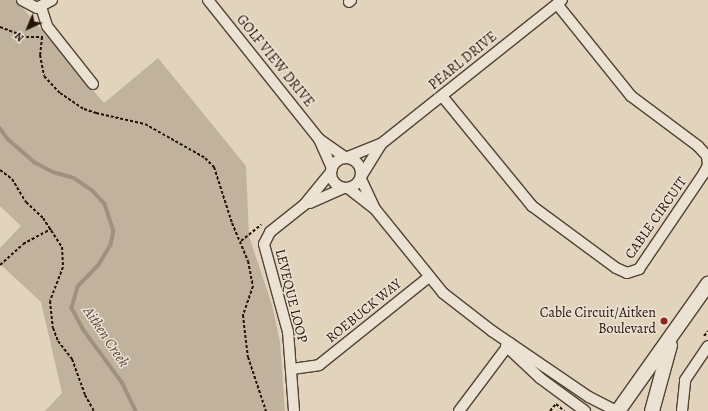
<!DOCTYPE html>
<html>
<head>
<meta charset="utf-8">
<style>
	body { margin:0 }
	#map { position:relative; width:708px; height:411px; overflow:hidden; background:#e1d3bc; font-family:Alegreya,serif }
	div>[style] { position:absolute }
	.green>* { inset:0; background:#c1b29d }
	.stream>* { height:3.5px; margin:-1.75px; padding:0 1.75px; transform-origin:1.75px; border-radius:1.75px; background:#a0917e }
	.path>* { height:2px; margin-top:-1px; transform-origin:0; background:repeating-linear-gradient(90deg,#221207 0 3px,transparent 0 5px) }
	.roads { filter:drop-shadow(1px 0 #524234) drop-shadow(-1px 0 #524234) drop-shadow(0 1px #524234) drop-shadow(0 -1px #524234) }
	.minor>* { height:10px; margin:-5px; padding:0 5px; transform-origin:5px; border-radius:5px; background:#ece2d3 }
	.minor>.ring { margin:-5px; padding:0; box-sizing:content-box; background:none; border:10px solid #ece2d3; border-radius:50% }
	.secondary>* { height:14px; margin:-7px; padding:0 7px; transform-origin:7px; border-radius:7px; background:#ece2d3 }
	.dots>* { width:11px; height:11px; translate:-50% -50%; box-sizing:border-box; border:2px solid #ece2d3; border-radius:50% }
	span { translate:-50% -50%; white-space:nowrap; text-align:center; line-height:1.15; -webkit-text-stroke:3px #ece2d3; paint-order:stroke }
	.street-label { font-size:14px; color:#221207 }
	.poi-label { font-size:14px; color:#221207 }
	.right { translate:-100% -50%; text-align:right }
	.water-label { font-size:15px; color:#5b4b3d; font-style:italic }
	.north { position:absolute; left:8px; top:8px; width:40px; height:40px; -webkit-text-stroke:3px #ece2d3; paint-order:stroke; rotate:224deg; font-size:11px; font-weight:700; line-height:16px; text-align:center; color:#221207 }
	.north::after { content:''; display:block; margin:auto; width:14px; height:18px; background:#221207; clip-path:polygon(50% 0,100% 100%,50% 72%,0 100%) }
</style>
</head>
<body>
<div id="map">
	<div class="green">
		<i style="clip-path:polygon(0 0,16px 0,104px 103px,158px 58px,246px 166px,249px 236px,272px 305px,280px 342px,285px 411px,45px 411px,62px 393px,41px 302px,0 264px,0 248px,21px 226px,0 206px)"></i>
	</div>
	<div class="stream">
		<i style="left:0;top:128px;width:14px;rotate:54deg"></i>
		<i style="left:8px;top:139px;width:35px;rotate:41deg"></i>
		<i style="left:34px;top:162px;width:21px;rotate:28deg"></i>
		<i style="left:53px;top:172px;width:22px;rotate:16deg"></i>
		<i style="left:74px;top:178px;width:23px;rotate:34deg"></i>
		<i style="left:93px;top:191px;width:18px;rotate:47deg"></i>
		<i style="left:105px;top:204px;width:28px;rotate:72deg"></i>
		<i style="left:114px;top:231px;width:14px;rotate:102deg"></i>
		<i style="left:111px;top:245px;width:23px;rotate:121deg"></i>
		<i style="left:99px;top:265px;width:30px;rotate:134deg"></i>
		<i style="left:78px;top:287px;width:22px;rotate:106deg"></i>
		<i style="left:72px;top:308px;width:24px;rotate:62deg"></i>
		<i style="left:83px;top:329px;width:66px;rotate:53.7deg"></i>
		<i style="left:122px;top:382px;width:32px;rotate:64deg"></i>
	</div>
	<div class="path">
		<i style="left:0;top:27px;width:28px;rotate:21deg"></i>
		<i style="left:26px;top:37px;width:17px"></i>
		<i style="left:42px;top:37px;width:18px;rotate:96deg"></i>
		<i style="left:40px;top:55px;width:21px;rotate:79deg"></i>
		<i style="left:44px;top:76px;width:23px;rotate:47deg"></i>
		<i style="left:60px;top:93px;width:29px;rotate:34deg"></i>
		<i style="left:84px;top:109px;width:13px;rotate:18deg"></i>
		<i style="left:96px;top:113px;width:50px;rotate:12.7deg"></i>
		<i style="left:145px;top:124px;width:69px;rotate:29.5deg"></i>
		<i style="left:205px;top:158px;width:13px;rotate:45deg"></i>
		<i style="left:214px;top:167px;width:59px;rotate:72.2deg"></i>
		<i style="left:232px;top:223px;width:41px;rotate:67.2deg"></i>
		<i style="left:248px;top:261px;width:25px;rotate:79deg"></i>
		<i style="left:253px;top:286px;width:31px;rotate:109deg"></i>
		<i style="left:243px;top:315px;width:10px;rotate:84deg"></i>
		<i style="left:244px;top:325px;width:32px;rotate:83deg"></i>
		<i style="left:248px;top:357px;width:57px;rotate:71.6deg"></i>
		<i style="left:0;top:170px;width:15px;rotate:37deg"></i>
		<i style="left:12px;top:179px;width:27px;rotate:59deg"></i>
		<i style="left:26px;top:202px;width:23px;rotate:43deg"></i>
		<i style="left:43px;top:218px;width:35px;rotate:57deg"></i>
		<i style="left:62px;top:247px;width:20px;rotate:87deg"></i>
		<i style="left:63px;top:267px;width:36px;rotate:111deg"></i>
		<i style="left:50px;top:301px;width:27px;rotate:84deg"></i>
		<i style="left:53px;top:328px;width:14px;rotate:69deg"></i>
		<i style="left:58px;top:341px;width:23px;rotate:52deg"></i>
		<i style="left:72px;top:359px;width:38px;rotate:70deg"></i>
		<i style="left:85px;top:395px;width:18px;rotate:61deg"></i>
		<i style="left:241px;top:241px;width:26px;rotate:-39deg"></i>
		<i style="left:0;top:265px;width:31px;rotate:-42deg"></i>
		<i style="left:23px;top:244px;width:32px;rotate:-28deg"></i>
		<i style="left:704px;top:336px;width:6px;rotate:-51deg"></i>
		<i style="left:550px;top:411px;width:9px;rotate:-49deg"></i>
		<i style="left:556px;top:404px;width:11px;rotate:41deg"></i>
	</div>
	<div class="roads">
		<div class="minor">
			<i style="left:22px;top:0;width:17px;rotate:28deg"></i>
			<i style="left:37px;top:8px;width:17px;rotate:-28deg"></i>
			<i style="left:208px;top:0;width:178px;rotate:51.4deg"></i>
			<i style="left:319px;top:139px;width:32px;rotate:35deg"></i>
			<i style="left:349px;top:2px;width:3px;rotate:-45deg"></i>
			<i style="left:41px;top:7px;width:20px;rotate:72deg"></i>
			<i style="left:47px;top:26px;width:74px;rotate:51.6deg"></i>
			<i style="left:442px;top:96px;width:142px;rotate:50.7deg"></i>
			<i style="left:532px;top:206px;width:104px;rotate:36.4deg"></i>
			<i style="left:616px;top:268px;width:12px;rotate:24deg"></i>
			<i style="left:627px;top:273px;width:13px;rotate:-18deg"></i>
			<i style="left:639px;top:269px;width:116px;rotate:-55.9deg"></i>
			<i style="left:704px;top:173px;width:9px;rotate:-63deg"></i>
			<i style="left:708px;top:165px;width:9px;rotate:-96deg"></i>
			<i style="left:707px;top:156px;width:13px;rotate:-132deg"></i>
			<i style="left:698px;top:146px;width:84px;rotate:-143.3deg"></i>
			<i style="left:631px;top:96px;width:118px;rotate:-128.8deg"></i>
			<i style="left:319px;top:139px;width:32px;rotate:66deg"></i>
			<i style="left:348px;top:157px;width:35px;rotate:-22deg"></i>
			<i style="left:381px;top:144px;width:231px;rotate:-38.5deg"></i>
			<i class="ring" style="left:331px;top:158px;width:20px;height:20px"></i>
			<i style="left:362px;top:175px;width:36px;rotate:-58deg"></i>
			<i style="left:361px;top:179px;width:33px;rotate:65deg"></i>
			<i style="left:375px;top:209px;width:108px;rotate:51deg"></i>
			<i style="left:443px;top:293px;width:62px;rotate:37.8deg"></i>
			<i style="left:492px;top:331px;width:117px;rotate:34.2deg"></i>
			<i style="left:589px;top:397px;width:30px;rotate:27deg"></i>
			<i style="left:348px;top:188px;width:33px;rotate:38deg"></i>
			<i style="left:310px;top:203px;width:37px;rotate:-24deg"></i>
			<i style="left:506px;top:346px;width:47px;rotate:43.3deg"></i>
			<i style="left:540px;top:378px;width:56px;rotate:36.3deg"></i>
			<i style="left:292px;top:369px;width:27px;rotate:-8deg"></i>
			<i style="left:319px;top:365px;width:141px;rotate:-38.7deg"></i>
			<i style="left:294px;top:411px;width:79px;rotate:-94.3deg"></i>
			<i style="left:288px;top:332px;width:91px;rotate:-105.3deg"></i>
			<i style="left:264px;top:244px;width:13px;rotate:-63deg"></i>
			<i style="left:270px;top:232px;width:43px;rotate:-38.5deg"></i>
			<i style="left:304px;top:205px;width:43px;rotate:-50.7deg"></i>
			<i style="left:459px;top:411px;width:85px;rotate:-53.1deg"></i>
			<i style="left:682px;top:411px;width:31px;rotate:-84deg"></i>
			<i style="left:685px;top:380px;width:41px;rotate:-55.9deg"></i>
		</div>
		<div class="secondary">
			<i style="left:618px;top:411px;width:156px;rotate:-54.7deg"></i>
			<i style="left:652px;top:411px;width:68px;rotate:-74.7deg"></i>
		</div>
	</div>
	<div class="dots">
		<i style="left:664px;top:321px;background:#8f2418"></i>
	</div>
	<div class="street-label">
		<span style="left:275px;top:61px;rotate:51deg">GOLF VIEW DRIVE</span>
		<span style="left:463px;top:61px;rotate:-39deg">PEARL DRIVE</span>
		<span style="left:656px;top:218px;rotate:-55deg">CABLE CIRCUIT</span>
		<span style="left:291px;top:296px;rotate:76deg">LEVEQUE LOOP</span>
		<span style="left:364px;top:311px;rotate:-39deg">ROEBUCK WAY</span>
	</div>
	<div class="poi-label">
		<span class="right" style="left:656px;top:321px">Cable Circuit/Aitken<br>Boulevard</span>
	</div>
	<div class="water-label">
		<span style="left:106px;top:337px;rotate:56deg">Aitken Creek</span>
	</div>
	<div class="north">N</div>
</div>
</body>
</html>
